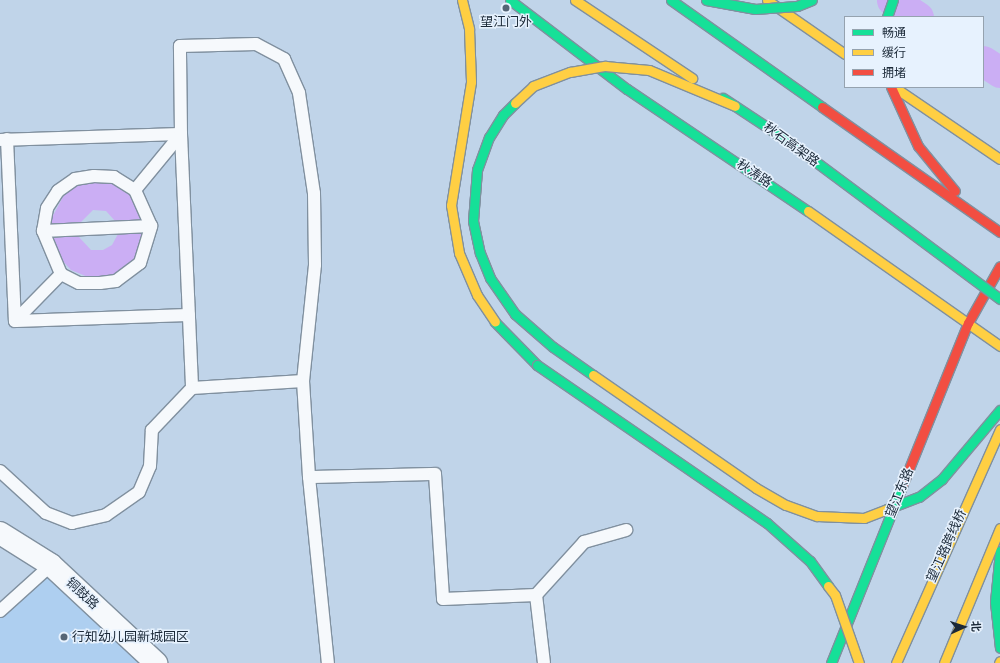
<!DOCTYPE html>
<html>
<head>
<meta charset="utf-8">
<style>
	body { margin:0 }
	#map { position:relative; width:1000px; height:663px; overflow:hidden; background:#c0d4e9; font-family:Poppins,"Noto Sans SC",sans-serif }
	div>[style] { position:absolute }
	.built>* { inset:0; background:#aecff0 }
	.water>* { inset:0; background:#cbaef4 }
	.canal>* { height:31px; margin:-15.5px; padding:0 15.5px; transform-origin:15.5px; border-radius:15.5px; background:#cbaef4 }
	.roads { filter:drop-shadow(1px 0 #80909f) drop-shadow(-1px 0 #80909f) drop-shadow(0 1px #80909f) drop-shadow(0 -1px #80909f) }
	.lane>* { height:12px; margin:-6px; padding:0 6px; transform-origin:6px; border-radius:6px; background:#f6f9fc }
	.street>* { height:22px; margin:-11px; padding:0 11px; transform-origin:11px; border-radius:11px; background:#f6f9fc }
	.fast>* { height:9px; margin:-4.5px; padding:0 4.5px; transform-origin:4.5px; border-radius:4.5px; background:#16e098 }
	.slow>* { height:9px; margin:-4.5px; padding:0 4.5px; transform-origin:4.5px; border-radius:4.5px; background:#ffcf43 }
	.jam>* { height:9px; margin:-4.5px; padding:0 4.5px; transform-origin:4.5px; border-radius:4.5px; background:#f24e42 }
	.bridges { filter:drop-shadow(1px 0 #80909f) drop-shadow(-1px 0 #80909f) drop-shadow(0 1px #80909f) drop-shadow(0 -1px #80909f) }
	.fast-bridge>* { height:9px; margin:-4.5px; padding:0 4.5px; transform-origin:4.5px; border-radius:4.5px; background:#16e098 }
	.slow-bridge>* { height:9px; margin:-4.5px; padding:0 4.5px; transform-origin:4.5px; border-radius:4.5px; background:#ffcf43 }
	.dots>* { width:11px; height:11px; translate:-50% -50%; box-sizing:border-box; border:2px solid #e7f2fe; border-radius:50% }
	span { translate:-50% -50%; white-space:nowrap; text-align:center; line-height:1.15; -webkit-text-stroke:3px #e7f2fe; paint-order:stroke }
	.poi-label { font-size:13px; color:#1b2938 }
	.left { translate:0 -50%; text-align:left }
	.street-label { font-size:13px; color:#1b2938 }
	.legend { position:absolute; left:844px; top:16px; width:140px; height:72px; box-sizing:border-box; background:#e7f2fe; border:1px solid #95a2af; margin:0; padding:5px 7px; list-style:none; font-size:12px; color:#1b2938 }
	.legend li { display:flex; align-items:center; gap:8px; height:20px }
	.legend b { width:20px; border:1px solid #95a2af }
	.north { position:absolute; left:944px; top:607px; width:40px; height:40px; -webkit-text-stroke:3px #e7f2fe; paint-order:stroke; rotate:87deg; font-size:11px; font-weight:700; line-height:16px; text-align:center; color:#1b2938 }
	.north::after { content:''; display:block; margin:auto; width:14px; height:18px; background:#1b2938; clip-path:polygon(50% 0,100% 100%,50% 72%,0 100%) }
</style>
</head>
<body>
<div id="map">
	<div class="built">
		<i style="clip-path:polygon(51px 565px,156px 663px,0 663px,0 611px)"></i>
	</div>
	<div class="water">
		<i style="clip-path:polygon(109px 182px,133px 197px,145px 219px,116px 222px,106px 211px,93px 210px,79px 224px,48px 225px,64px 195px,79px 183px)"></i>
		<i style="clip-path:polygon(145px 233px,136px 259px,122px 271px,106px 277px,88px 277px,71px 270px,60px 258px,50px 238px,78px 236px,91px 250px,103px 250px,112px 245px,118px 234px)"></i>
	</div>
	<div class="canal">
		<i style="left:892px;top:0;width:31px;rotate:33deg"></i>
		<i style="left:983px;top:61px;width:20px;rotate:33deg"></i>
	</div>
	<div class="roads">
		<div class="lane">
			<i style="left:7px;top:139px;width:182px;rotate:87.5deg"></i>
			<i style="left:15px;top:321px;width:174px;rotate:-2deg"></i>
			<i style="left:0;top:140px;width:181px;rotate:-1.9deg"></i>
			<i style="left:181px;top:134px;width:254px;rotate:87.5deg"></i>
			<i style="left:192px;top:388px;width:111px;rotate:-3.6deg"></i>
			<i style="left:303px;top:381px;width:96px;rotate:86.4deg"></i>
			<i style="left:309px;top:477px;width:126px;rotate:-1.4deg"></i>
			<i style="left:435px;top:474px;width:125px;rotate:86.3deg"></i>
			<i style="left:443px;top:599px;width:93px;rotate:-2.5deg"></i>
			<i style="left:536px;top:595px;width:68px;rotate:83.3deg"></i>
			<i style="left:43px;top:231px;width:108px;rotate:-2.7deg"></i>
			<i style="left:61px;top:274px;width:47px;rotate:-112.7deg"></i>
			<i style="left:43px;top:231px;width:23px;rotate:-80deg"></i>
			<i style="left:47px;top:208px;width:20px;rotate:-57deg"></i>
			<i style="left:58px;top:191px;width:21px;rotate:-35deg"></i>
			<i style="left:75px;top:179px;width:19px;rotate:-9deg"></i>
			<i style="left:94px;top:176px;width:20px;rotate:3deg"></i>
			<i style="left:114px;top:177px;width:25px;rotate:32deg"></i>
			<i style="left:15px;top:321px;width:66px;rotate:-45.6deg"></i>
			<i style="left:61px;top:274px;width:20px;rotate:27deg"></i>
			<i style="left:79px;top:283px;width:21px"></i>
			<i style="left:100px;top:283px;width:16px;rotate:-7deg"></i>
			<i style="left:116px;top:281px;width:30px;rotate:-37deg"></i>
			<i style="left:140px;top:263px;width:39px;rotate:-73deg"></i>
			<i style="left:151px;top:226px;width:39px;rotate:-114deg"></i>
			<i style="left:135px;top:190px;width:72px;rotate:-50.6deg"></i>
			<i style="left:181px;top:134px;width:88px;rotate:-90.7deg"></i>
			<i style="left:180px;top:46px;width:76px;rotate:-1.5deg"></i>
			<i style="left:256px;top:44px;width:32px;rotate:28deg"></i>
			<i style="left:284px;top:59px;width:37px;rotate:66deg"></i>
			<i style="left:299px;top:93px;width:101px;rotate:81.5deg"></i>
			<i style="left:314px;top:193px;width:72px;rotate:89.2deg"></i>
			<i style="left:315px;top:265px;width:117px;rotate:95.9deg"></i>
			<i style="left:0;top:471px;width:62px;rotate:42.4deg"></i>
			<i style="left:46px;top:513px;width:28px;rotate:21deg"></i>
			<i style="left:72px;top:523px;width:35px;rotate:-13deg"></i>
			<i style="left:106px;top:515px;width:40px;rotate:-34.9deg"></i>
			<i style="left:139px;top:492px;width:28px;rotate:-67deg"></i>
			<i style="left:150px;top:466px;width:36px;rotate:-87deg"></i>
			<i style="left:152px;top:430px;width:58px;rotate:-46.4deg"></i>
			<i style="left:309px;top:477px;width:187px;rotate:84.2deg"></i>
			<i style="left:536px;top:595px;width:72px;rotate:-47.8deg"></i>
			<i style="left:584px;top:542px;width:44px;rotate:-15.9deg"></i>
			<i style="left:0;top:611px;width:69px;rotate:-42deg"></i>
		</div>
		<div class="street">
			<i style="left:0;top:533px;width:60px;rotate:32.1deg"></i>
			<i style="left:51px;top:565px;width:144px;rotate:43deg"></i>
		</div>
		<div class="fast">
			<i style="left:510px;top:0;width:147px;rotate:37.3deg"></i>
			<i style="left:627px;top:89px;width:218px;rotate:34deg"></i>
			<i style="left:671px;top:0;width:185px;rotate:35.3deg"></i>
			<i style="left:887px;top:17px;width:18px;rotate:-71deg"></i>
			<i style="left:495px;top:322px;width:60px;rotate:45.7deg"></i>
			<i style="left:1000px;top:551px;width:51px;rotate:95.6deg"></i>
			<i style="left:995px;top:602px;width:46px;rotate:83.8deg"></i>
			<i style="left:831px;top:663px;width:191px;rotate:-68.1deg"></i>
		</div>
		<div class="slow">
			<i style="left:462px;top:0;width:30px;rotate:76deg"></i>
			<i style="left:469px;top:29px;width:53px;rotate:87.8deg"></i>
			<i style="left:471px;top:82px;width:125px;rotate:99.2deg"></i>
			<i style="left:451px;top:205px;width:49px;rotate:80.5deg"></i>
			<i style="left:459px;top:253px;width:46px;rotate:66.8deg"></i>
			<i style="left:477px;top:295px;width:32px;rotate:56deg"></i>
			<i style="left:767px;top:0;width:95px;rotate:34.7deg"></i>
			<i style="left:894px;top:87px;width:128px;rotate:34.2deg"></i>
			<i style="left:808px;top:211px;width:235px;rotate:35.1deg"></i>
			<i style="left:896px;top:663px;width:256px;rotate:-66deg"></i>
			<i style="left:944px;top:663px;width:146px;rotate:-67.5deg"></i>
			<i style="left:999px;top:663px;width:2px;rotate:-63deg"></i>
		</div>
		<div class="jam">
			<i style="left:891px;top:87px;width:65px;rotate:65.4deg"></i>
			<i style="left:918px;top:146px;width:58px;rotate:50.6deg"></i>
			<i style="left:822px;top:107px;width:218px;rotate:35.1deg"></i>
			<i style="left:902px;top:486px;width:176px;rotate:-68deg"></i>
			<i style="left:968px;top:323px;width:65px;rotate:-60.7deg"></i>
		</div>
	</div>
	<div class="bridges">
		<div class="fast-bridge">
			<i style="left:706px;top:0;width:50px;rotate:10.4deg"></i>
			<i style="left:755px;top:9px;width:42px;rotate:-4.1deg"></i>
			<i style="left:797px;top:6px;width:16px;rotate:-22deg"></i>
			<i style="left:723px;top:98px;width:78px;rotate:33.5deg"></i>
			<i style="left:788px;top:141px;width:264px;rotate:36.7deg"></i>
			<i style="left:515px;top:103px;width:17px;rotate:135deg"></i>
			<i style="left:503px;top:115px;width:26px;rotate:122deg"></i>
			<i style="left:489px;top:137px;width:35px;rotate:110deg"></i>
			<i style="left:477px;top:170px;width:51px;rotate:94.5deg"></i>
			<i style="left:473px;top:221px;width:33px;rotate:78deg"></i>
			<i style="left:480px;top:253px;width:27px;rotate:68deg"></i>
			<i style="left:490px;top:278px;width:44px;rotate:55.2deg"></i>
			<i style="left:515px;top:314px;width:50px;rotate:41deg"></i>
			<i style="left:553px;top:347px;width:49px;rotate:35deg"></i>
			<i style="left:537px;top:365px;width:279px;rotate:34.5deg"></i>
			<i style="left:767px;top:523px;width:57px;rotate:41.5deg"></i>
			<i style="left:810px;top:561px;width:31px;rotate:54deg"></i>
			<i style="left:887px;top:509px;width:34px;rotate:-21deg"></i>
			<i style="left:919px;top:497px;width:29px;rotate:-38deg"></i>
			<i style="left:942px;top:479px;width:90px;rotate:-50deg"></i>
		</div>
		<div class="slow-bridge">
			<i style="left:575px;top:0;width:141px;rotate:33.7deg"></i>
			<i style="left:515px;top:103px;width:25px;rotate:-43deg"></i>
			<i style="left:533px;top:86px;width:40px;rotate:-21deg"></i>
			<i style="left:570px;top:72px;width:36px;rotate:-10deg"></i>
			<i style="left:605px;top:66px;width:44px;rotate:5.2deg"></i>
			<i style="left:649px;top:70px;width:93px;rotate:22.7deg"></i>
			<i style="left:593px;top:375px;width:198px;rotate:34.7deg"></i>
			<i style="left:756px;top:488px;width:34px;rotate:30deg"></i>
			<i style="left:786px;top:505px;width:33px;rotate:20deg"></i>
			<i style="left:817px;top:516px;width:47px;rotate:2.4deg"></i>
			<i style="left:864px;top:518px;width:25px;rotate:-21deg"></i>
			<i style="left:828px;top:586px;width:11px;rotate:52deg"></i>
			<i style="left:835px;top:595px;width:72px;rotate:70.6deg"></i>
		</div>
	</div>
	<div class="dots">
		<i style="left:506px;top:8px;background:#556576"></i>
		<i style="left:64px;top:637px;background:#556576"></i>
	</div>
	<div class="poi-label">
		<span style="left:506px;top:22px">望江门外</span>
		<span class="left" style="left:72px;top:637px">行知幼儿园新城园区</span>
	</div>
	<div class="street-label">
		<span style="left:791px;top:145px;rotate:36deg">秋石高架路</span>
		<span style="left:754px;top:174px;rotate:34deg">秋涛路</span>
		<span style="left:900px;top:493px;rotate:-68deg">望江东路</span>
		<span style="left:947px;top:546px;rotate:-66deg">望江路跨线桥</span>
		<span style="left:82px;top:594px;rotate:43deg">铜鼓路</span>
	</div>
	<ul class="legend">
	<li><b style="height:5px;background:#16e098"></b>畅通</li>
	<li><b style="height:5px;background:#ffcf43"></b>缓行</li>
	<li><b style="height:5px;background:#f24e42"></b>拥堵</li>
	</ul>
	<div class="north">北</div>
</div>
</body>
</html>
